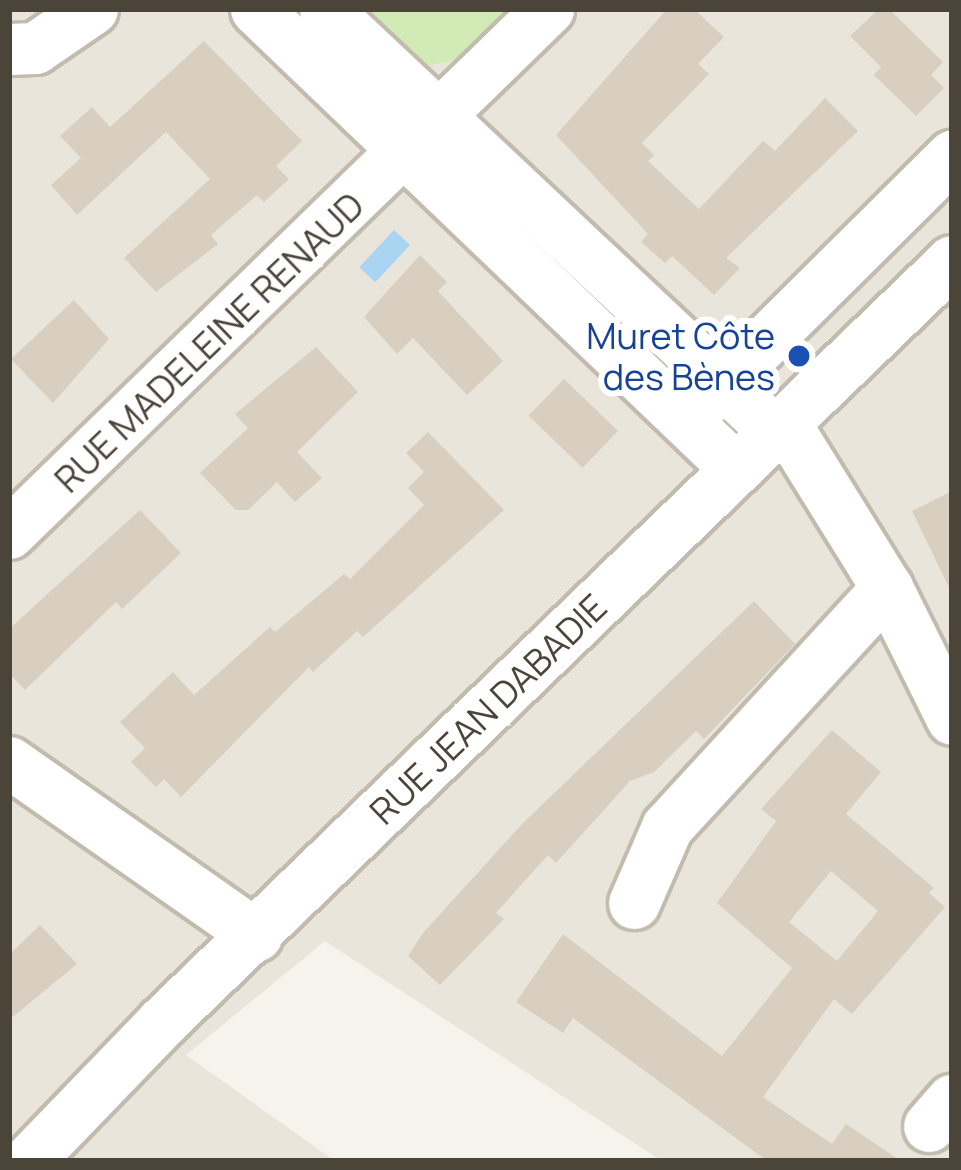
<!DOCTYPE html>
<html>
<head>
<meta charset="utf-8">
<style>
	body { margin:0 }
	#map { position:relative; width:961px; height:1170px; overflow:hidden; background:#f6f3ec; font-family:Manrope,sans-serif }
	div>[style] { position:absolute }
	.residential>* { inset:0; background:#eae5da }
	.green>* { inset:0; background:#d2eab5 }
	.water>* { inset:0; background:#a9d4f2; transform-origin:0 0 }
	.building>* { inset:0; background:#d8cfc1; transform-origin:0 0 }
	.roads { filter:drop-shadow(3px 0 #c2bbae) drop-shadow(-3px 0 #c2bbae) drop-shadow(0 3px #c2bbae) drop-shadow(0 -3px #c2bbae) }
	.minor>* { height:51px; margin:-25.5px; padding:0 25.5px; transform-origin:25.5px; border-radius:25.5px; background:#fff }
	.dots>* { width:33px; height:33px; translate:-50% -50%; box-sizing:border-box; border:6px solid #fff; border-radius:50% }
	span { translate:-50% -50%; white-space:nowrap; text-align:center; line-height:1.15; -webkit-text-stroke:12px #fff; paint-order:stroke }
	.transit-label { font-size:36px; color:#164399 }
	.right { translate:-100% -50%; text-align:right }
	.street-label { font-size:36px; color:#4b4439 }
	.frame { position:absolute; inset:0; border:12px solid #4b4439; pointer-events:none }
</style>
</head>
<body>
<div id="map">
	<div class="residential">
		<i style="clip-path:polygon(9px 9px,952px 9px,952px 1161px,662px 1161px,325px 941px,186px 1055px,335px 1161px,9px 1161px)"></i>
	</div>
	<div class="green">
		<i style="clip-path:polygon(352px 9px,508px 9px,456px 60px,430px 65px,399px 56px)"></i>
	</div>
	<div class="water">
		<i style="left:394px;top:230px;width:22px;height:51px;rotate:43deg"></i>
	</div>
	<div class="building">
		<i style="clip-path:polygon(667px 9px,694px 9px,724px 37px,698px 64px,709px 74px,642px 143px,654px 155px,648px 161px,699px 209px,763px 141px,775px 151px,825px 98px,858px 131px,726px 258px,740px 268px,714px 295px,672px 256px,665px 263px,641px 242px,648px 234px,556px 135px)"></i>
		<i style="clip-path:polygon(879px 9px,889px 9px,943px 62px,931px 75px,944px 88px,916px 116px,874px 75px,881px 67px,850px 36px)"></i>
		<i style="clip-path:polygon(204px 41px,302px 141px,276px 166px,289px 179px,264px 202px,257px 195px,211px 235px,218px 244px,156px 292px,124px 258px,210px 179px,166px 132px,77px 215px,51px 185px,81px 158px,60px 136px,92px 107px,110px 127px)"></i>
		<i style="clip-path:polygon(420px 255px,447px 282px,438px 291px,503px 361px,467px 395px,413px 338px,397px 354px,364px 317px)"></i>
		<i style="clip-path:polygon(74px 300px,109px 339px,53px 403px,11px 359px)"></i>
		<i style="clip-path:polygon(316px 347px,358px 392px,297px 452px,322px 478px,295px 502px,277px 482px,248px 510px,236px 510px,200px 473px,248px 428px,235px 414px)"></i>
		<i style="left:564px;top:379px;width:75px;height:51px;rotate:44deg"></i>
		<i style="clip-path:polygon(428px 432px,504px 510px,363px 637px,357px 631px,313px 672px,309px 667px,181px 797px,164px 779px,156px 787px,131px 762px,145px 748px,120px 722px,173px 672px,194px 695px,270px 627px,275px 632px,344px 574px,350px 579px,424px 505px,408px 488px,424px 472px,406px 453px)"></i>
		<i style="clip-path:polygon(952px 491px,952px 594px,912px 511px)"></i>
		<i style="clip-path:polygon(140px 510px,181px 553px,122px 609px,116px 602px,25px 690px,9px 673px,9px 629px)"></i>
		<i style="clip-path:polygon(754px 601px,795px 644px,704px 739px,696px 731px,654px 772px,630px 781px,556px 863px,548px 855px,496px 913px,504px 919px,440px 985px,408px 956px,423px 933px,522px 824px)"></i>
		<i style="clip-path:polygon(evenodd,832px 730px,881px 772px,846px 814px,934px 888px,929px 893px,945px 907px,852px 1014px,834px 999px,763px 1097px,832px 1144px,846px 1124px,901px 1161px,767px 1161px,573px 1018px,563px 1033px,516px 1002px,563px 934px,722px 1056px,792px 968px,717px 903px,776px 821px,761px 809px,832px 730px,831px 871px,878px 911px,837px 961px,789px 922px,831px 871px)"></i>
		<i style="clip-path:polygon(40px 925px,77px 964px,9px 1020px,9px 955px)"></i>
	</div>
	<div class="roads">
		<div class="minor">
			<i style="left:256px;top:9px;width:665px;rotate:43.78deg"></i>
			<i style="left:325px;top:9px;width:616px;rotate:43.22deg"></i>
			<i style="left:9px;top:49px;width:26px;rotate:-2deg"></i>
			<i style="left:35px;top:48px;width:69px;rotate:-34.4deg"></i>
			<i style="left:701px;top:405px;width:354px;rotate:-44.8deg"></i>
			<i style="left:784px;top:422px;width:195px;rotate:58.2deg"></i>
			<i style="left:887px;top:588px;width:146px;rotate:63.6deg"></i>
			<i style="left:9px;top:533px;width:752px;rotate:-44.19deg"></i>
			<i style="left:9px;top:762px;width:302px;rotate:35deg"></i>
			<i style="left:634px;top:903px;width:83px;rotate:-66.5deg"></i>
			<i style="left:667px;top:827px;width:325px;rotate:-47.4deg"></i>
			<i style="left:929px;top:1126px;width:35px;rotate:-49deg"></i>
			<i style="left:28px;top:1161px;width:193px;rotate:-46deg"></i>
			<i style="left:162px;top:1022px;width:1097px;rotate:-43.93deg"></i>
		</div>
	</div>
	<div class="dots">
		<i style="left:799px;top:356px;background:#1a4fb4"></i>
	</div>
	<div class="transit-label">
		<span class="right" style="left:775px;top:356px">Muret Côte<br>des Bènes</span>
	</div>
	<div class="street-label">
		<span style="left:209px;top:342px;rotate:-44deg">RUE MADELEINE RENAUD</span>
		<span style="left:488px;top:709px;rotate:-44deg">RUE JEAN DABADIE</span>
	</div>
	<div class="frame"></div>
</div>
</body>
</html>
